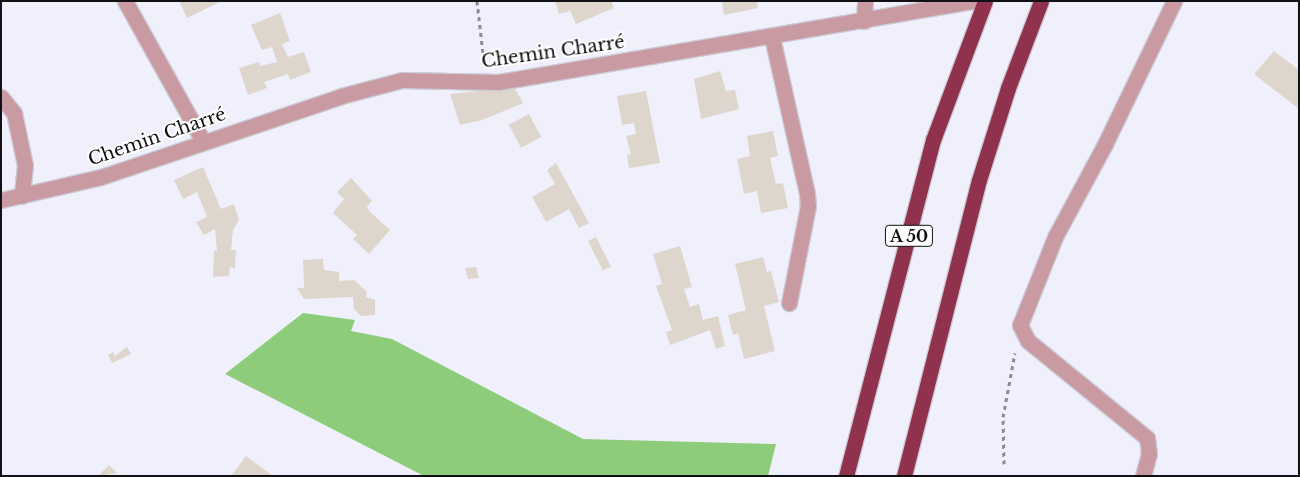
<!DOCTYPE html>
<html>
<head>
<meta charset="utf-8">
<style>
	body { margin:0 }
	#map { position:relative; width:1300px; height:477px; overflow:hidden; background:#f0f0fc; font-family:"Libre Baskerville",serif }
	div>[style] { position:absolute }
	.forest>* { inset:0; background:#8ccc7a }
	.building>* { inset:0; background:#ded5cc; transform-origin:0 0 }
	.path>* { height:3px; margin-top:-1.5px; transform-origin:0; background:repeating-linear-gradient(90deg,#8b8b94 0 4px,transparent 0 8px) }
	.roads { filter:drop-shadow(1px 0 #ccccd7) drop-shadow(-1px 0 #ccccd7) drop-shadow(0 1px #ccccd7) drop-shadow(0 -1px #ccccd7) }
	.minor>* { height:15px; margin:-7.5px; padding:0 7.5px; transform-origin:7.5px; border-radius:7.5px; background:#ca9aa3 }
	.highway>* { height:15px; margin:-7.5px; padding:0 7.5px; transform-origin:7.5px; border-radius:7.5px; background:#90314d }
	span { translate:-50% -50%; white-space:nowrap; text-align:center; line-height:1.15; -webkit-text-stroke:4px #fff; paint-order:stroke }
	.shield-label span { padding:1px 4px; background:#fff; border:1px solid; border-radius:4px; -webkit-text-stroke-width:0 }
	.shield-label { font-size:16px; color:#111115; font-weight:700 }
	.street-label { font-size:18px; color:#111115 }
	.frame { position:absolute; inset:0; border:2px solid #111115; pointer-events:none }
</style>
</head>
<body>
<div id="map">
	<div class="forest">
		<i style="clip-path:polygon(303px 313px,355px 320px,351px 331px,392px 339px,583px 439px,776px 444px,768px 476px,424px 476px,225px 374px)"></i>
	</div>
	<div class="building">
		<i style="clip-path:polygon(179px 1px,222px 1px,187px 18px)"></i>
		<i style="clip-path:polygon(555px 1px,611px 1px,614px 8px,576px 24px,570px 11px,559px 14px)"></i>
		<i style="clip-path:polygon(722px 1px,757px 1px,758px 8px,724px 15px)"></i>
		<i style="clip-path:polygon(280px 13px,290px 41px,282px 44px,288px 57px,304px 52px,311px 72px,290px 80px,288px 74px,264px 82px,267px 88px,248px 95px,239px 68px,259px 62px,260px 66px,277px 62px,272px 47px,262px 50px,251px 25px)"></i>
		<i style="clip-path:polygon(1274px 51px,1299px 70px,1299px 109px,1254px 74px)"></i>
		<i style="clip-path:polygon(720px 71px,726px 91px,735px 90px,739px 109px,701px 119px,694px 79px)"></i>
		<i style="clip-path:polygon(514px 87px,523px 103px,482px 120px,460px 125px,450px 94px)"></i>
		<i style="clip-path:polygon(646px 91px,660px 163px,629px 168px,627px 155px,631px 154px,626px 136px,636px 134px,634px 123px,622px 125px,617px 96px)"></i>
		<i style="left:529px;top:114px;width:26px;height:23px;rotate:62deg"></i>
		<i style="clip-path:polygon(773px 131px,778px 156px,770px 158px,776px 184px,783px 183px,788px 208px,761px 213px,757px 191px,744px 194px,737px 159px,750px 156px,747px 136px)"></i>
		<i style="clip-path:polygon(556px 163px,589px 223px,579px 228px,569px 209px,546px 222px,532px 197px,555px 184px,547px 170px)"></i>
		<i style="clip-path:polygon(203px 167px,221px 209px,234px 204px,239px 220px,233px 230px,231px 250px,236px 250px,235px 268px,230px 267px,229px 276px,213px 277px,214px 251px,217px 251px,215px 229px,204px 235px,196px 222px,207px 217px,197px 192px,183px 199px,174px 180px)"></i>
		<i style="clip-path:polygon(351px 178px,372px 201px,367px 206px,369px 211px,390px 230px,369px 254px,353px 239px,357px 235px,333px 213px,344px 199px,337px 192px)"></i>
		<i style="left:596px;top:237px;width:33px;height:9px;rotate:63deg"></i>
		<i style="clip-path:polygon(680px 246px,692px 287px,684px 289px,690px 307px,699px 304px,703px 320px,718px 316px,725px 346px,716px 349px,710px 330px,670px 345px,666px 332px,672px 330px,656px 286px,662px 284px,653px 254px)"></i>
		<i style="clip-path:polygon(763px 257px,767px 272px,771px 271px,779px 302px,764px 306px,775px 351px,744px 359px,738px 333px,733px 335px,728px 315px,746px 310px,735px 264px)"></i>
		<i style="clip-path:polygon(323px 259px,324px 270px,339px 272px,339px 281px,354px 280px,367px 292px,366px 297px,375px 300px,375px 315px,361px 316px,354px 309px,353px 297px,304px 299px,297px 288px,304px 288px,303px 260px)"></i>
		<i style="clip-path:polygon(476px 267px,479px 278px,468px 279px,465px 268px)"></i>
		<i style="clip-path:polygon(127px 347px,131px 354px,112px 363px,108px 355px,113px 352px,115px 356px)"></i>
		<i style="clip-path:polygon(246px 456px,273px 476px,231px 476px)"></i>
		<i style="clip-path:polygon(109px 465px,117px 473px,98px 476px)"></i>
	</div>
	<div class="path">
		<i style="left:477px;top:1px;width:61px;rotate:83.5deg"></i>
		<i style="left:1004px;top:464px;width:47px;rotate:-91.2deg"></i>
		<i style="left:1003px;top:417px;width:65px;rotate:-79.4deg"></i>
	</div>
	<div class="roads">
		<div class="minor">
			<i style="left:125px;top:1px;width:160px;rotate:60.9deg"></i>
			<i style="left:864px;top:21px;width:20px;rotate:-87deg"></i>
			<i style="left:772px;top:37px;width:160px;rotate:77.4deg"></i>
			<i style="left:807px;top:193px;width:13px;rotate:86deg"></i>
			<i style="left:808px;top:206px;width:99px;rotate:101.1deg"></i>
			<i style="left:1px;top:97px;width:21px;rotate:51deg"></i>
			<i style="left:14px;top:113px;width:53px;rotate:78.1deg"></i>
			<i style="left:25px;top:165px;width:31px;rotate:96deg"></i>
			<i style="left:1px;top:200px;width:103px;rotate:-13deg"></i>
			<i style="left:101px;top:177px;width:253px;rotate:-18.6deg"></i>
			<i style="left:341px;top:96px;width:63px;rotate:-14.7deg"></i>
			<i style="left:402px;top:80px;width:97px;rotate:1.2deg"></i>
			<i style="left:499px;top:82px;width:481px;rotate:-9.7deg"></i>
			<i style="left:1143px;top:476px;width:23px;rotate:-75deg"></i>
			<i style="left:1149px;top:454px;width:16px;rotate:-97deg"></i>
			<i style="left:1147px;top:438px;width:154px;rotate:-140.8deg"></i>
			<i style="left:1028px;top:341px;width:18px;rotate:-117deg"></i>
			<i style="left:1020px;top:325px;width:95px;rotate:-68.3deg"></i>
			<i style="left:1055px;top:237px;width:106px;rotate:-61.7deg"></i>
			<i style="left:1105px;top:144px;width:159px;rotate:-64.2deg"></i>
		</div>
		<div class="highway">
			<i style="left:846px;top:476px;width:347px;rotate:-75.5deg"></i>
			<i style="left:933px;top:140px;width:148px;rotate:-69.5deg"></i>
			<i style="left:904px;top:476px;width:305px;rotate:-75.8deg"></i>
			<i style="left:979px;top:180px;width:96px;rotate:-72.5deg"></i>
			<i style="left:1008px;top:88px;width:93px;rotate:-69.2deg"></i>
		</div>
	</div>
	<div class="shield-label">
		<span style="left:909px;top:236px">A 50</span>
	</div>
	<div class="street-label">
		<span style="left:553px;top:52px;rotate:-8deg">Chemin Charré</span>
		<span style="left:157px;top:137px;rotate:-19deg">Chemin Charré</span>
	</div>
	<div class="frame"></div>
</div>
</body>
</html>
